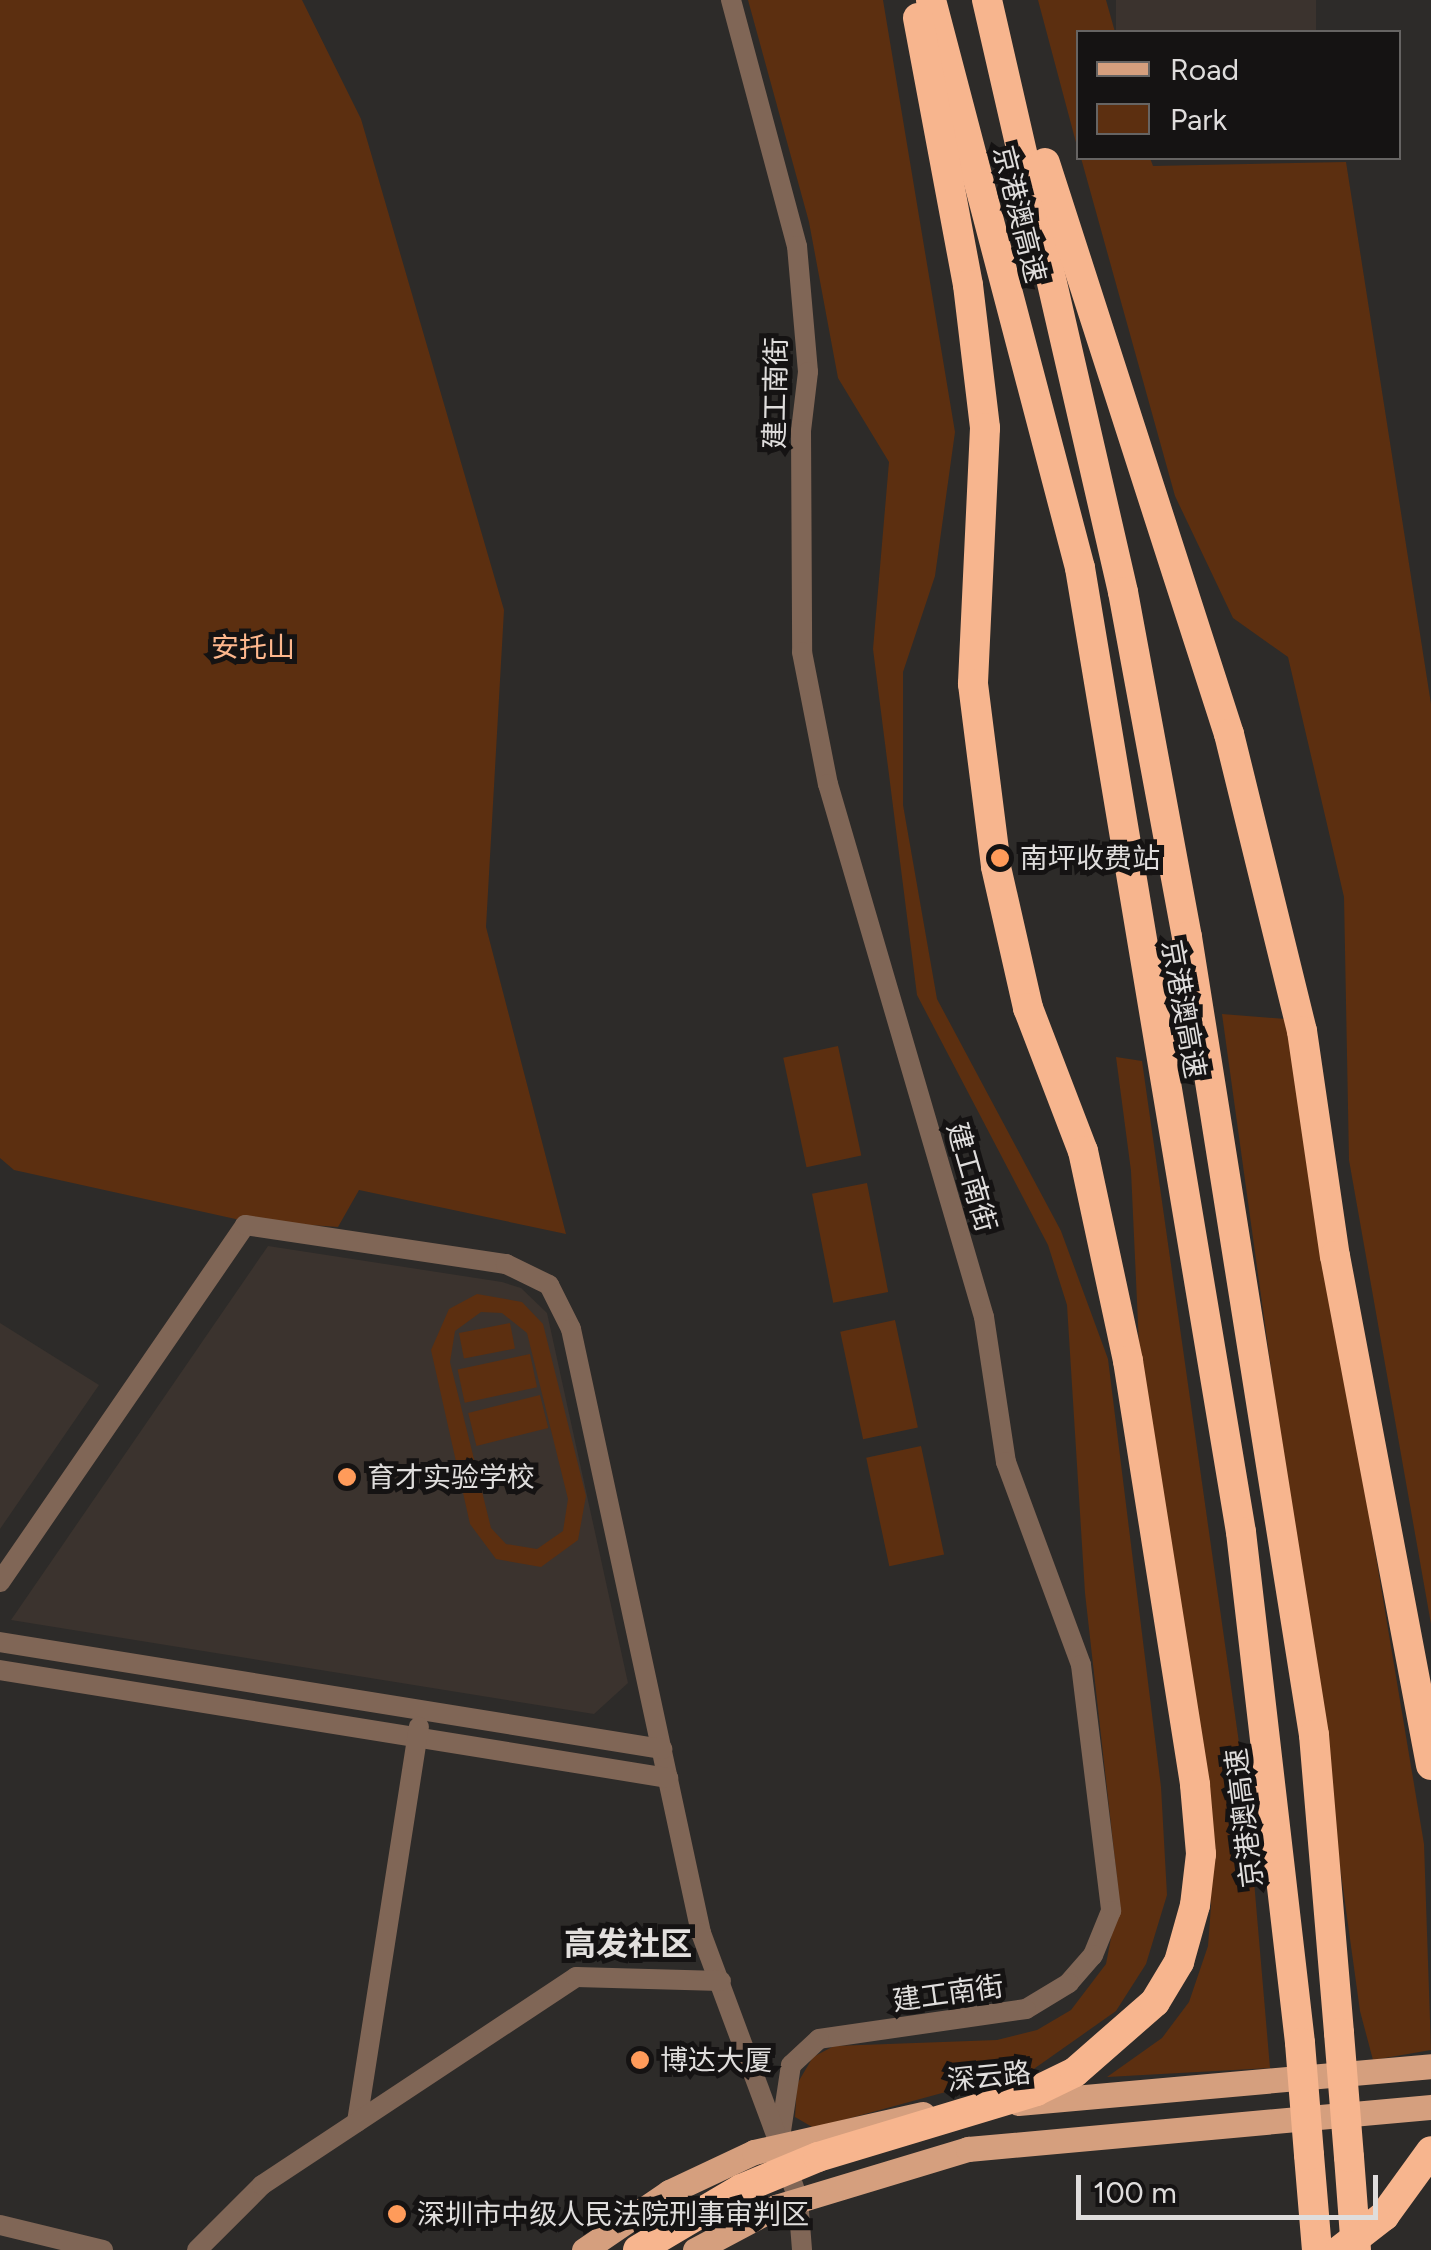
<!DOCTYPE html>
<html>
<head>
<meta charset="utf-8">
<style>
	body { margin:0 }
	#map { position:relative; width:1431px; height:2250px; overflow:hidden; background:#2d2b29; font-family:Figtree,"Noto Sans SC",sans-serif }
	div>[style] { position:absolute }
	.built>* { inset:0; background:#3b332e; transform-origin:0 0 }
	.green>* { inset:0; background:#5c2f10; transform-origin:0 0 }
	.minor>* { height:20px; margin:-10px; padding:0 10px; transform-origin:10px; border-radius:10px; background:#806656 }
	.tertiary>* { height:20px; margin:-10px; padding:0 10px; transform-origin:10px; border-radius:10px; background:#806656 }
	.primary>* { height:25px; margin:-12.5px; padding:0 12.5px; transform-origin:12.5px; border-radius:12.5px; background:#d59f7e }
	.motorway>* { height:30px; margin:-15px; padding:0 15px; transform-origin:15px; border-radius:15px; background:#f7b58e }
	.motorway-bridge>* { height:30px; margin:-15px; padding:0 15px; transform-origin:15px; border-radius:15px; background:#f7b58e }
	.dots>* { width:28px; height:28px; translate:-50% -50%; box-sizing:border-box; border:5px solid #151313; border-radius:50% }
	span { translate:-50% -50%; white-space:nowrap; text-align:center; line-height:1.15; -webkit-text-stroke:10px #151313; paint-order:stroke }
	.street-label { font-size:28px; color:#dfdddc }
	.park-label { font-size:28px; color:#fdb78d }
	.poi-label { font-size:28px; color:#dfdddc }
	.left { translate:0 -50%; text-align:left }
	.quarter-label { font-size:32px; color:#e2dfdd; font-weight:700 }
	.legend { position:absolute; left:1076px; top:30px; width:325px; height:130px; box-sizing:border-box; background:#151313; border:2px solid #666463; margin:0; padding:12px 18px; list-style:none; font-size:30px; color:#dfdddc }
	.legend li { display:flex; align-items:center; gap:20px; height:50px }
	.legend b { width:50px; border:2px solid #666463 }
	.scale { position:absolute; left:1076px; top:2175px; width:302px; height:45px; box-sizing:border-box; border:5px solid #dfdddc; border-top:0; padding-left:12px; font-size:30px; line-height:35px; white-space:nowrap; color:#dfdddc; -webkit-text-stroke:8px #151313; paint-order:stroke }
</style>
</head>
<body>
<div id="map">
	<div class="built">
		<i style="left:1116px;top:0;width:200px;height:33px"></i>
		<i style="clip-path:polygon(268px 1246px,502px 1282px,521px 1288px,547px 1313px,628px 1683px,594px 1714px,11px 1620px)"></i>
		<i style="clip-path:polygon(0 1323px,99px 1385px,0 1529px)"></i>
	</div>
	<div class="green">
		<i style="clip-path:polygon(0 0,302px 0,361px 119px,504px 610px,486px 927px,566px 1234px,359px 1190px,338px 1227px,240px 1220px,14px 1170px,0 1158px)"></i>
		<i style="clip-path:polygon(748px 0,883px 0,955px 432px,935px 576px,903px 672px,903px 805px,937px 999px,1061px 1231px,1108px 1359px,1161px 1787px,1167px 1895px,1146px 1964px,1116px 2011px,1014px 2083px,975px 2084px,814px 2128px,795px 2117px,797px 2084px,813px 2057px,834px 2046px,997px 2040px,1037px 2030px,1071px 2010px,1106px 1964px,1119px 1896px,1085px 1593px,1067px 1305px,1048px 1245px,917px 995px,873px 649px,889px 462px,838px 378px,809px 222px)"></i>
		<i style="clip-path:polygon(1038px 0,1106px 0,1115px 32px,1078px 32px,1078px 150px)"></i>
		<i style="clip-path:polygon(1081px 158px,1150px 158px,1153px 166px,1346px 162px,1431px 704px,1431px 1624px,1349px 1160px,1344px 897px,1288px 657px,1233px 618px,1175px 496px)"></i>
		<i style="clip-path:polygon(1222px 1014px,1286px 1019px,1424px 1844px,1431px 2050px,1373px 2060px,1360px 2011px)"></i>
		<i style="left:838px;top:1046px;width:112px;height:56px;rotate:78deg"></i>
		<i style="clip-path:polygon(1116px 1057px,1142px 1061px,1247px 1799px,1270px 2068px,1107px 2077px,1162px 2038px,1189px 2002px,1208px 1946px,1211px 1906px,1197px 1745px,1139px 1345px,1131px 1171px)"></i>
		<i style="left:867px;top:1183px;width:111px;height:56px;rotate:79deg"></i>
		<i style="clip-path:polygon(evenodd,477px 1294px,522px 1302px,543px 1324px,586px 1496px,578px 1540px,541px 1567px,496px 1559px,470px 1524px,431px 1350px,449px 1309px,477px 1294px,481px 1312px,502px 1313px,527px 1333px,568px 1499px,563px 1531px,537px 1549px,506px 1544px,491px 1528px,450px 1362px,455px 1331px,481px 1312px)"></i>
		<i style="left:895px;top:1320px;width:110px;height:56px;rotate:78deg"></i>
		<i style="left:510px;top:1323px;width:26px;height:52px;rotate:79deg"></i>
		<i style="left:530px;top:1354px;width:34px;height:74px;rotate:78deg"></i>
		<i style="left:540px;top:1395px;width:34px;height:74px;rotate:76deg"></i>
		<i style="left:921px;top:1446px;width:111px;height:56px;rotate:78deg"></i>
	</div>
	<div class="minor">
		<i style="left:731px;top:0;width:255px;rotate:75deg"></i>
		<i style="left:797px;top:246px;width:126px;rotate:85deg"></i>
		<i style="left:808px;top:372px;width:59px;rotate:96.8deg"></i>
		<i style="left:801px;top:431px;width:221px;rotate:89.7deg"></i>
		<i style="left:802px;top:652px;width:135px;rotate:78.9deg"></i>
		<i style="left:828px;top:784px;width:555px;rotate:73.69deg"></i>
		<i style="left:984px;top:1317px;width:147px;rotate:81.4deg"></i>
		<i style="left:1006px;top:1462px;width:216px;rotate:69.7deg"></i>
		<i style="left:1081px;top:1665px;width:248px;rotate:83deg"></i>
		<i style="left:1111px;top:1911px;width:48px;rotate:112.2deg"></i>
		<i style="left:1093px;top:1955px;width:37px;rotate:131deg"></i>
		<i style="left:1069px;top:1983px;width:50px;rotate:148.8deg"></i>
		<i style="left:1026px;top:2009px;width:209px;rotate:171.8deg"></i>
		<i style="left:819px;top:2039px;width:38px;rotate:137deg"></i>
		<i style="left:791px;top:2065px;width:80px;rotate:98.6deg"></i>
		<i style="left:0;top:1582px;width:433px;rotate:-55.5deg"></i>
		<i style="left:245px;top:1225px;width:264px;rotate:8.5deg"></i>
		<i style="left:506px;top:1264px;width:48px;rotate:26deg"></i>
		<i style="left:549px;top:1285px;width:49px;rotate:63.4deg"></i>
		<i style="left:571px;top:1329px;width:618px;rotate:77.85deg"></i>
		<i style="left:701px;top:1933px;width:218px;rotate:69.6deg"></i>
		<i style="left:0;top:1642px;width:671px;rotate:9.18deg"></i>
		<i style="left:0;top:1670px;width:677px;rotate:9.18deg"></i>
		<i style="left:357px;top:2122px;width:400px;rotate:-81.1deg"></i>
		<i style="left:197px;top:2250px;width:92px;rotate:-45deg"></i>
		<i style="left:262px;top:2185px;width:377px;rotate:-33.5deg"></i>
		<i style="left:576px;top:1977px;width:145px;rotate:1.6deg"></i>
	</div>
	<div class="tertiary">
		<i style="left:784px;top:2159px;width:42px;rotate:70.7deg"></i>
		<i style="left:798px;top:2199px;width:51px;rotate:85.5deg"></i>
		<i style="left:0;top:2225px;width:106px;rotate:13.6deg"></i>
	</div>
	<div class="primary">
		<i style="left:1018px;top:2103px;width:415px;rotate:-5.1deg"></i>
		<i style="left:584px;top:2250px;width:103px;rotate:-34.3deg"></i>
		<i style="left:669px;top:2192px;width:94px;rotate:-25.2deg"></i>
		<i style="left:754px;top:2152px;width:173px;rotate:-12.7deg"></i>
		<i style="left:695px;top:2250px;width:92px;rotate:-28deg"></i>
		<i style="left:776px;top:2207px;width:201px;rotate:-16.8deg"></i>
		<i style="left:968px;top:2149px;width:465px;rotate:-5.2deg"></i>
	</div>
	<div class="motorway">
		<i style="left:931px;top:0;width:587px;rotate:75.3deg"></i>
		<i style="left:1080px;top:568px;width:977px;rotate:80.52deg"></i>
		<i style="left:1241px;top:1532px;width:514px;rotate:83.41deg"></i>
		<i style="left:987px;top:0;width:607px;rotate:77.06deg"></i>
		<i style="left:1123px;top:592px;width:351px;rotate:79.5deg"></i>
		<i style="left:1187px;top:937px;width:808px;rotate:80.96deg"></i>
		<i style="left:1314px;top:1735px;width:299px;rotate:85.2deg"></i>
		<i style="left:918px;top:18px;width:272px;rotate:79.4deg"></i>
		<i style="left:968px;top:285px;width:144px;rotate:83.2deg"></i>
		<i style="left:985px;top:428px;width:256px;rotate:92.7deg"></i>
		<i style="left:973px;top:684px;width:184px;rotate:82.8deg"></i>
		<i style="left:996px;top:867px;width:145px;rotate:77.2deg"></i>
		<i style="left:1028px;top:1008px;width:153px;rotate:69deg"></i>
		<i style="left:1083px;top:1151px;width:215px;rotate:77.9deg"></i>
		<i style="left:1128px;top:1361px;width:429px;rotate:81deg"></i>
		<i style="left:1195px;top:1785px;width:69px;rotate:85deg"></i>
		<i style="left:1201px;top:1854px;width:51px;rotate:96.7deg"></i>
		<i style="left:1045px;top:163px;width:600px;rotate:72.14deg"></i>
		<i style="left:1229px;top:734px;width:306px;rotate:76.2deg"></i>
		<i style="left:1302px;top:1031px;width:227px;rotate:81.7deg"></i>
		<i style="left:1335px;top:1256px;width:518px;rotate:79.32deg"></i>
		<i style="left:1309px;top:2155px;width:95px;rotate:85.2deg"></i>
		<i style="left:1349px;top:2157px;width:93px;rotate:85.7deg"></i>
	</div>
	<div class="motorway-bridge">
		<i style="left:1339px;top:2033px;width:124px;rotate:85.4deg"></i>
		<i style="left:1300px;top:2043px;width:112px;rotate:85.4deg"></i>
		<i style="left:638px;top:2250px;width:120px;rotate:-30.6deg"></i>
		<i style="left:741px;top:2189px;width:83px;rotate:-22.6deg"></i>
		<i style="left:818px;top:2157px;width:228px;rotate:-16.8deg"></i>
		<i style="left:1036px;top:2091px;width:43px;rotate:-26deg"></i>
		<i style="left:1075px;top:2072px;width:106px;rotate:-41.2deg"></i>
		<i style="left:1155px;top:2002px;width:47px;rotate:-59deg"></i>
		<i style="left:1179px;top:1962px;width:59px;rotate:-74.3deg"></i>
		<i style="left:1340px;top:2250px;width:56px;rotate:-37.7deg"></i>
		<i style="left:1384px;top:2216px;width:80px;rotate:-54.1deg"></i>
	</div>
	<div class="dots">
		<i style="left:1000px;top:858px;background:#ff9b5a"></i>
		<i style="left:347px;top:1477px;background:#ff9b5a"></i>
		<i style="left:640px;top:2060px;background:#ff9b5a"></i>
		<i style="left:397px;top:2214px;background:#ff9b5a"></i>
	</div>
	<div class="street-label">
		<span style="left:1020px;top:214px;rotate:76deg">京港澳高速</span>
		<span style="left:775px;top:393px;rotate:-89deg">建工南街</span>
		<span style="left:1184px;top:1009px;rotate:80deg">京港澳高速</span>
		<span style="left:972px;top:1177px;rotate:74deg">建工南街</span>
		<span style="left:1244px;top:1818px;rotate:-97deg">京港澳高速</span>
		<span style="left:948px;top:1993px;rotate:-8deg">建工南街</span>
		<span style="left:989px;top:2076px;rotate:-6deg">深云路</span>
	</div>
	<div class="park-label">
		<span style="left:253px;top:647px">安托山</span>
	</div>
	<div class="poi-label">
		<span class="left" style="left:1020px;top:858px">南坪收费站</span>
		<span class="left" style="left:367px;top:1477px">育才实验学校</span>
		<span class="left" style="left:660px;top:2060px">博达大厦</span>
		<span class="left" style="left:417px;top:2214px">深圳市中级人民法院刑事审判区</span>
	</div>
	<div class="quarter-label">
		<span style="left:628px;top:1944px">高发社区</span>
	</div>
	<ul class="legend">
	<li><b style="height:12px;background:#d59f7e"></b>Road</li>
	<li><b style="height:28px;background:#5c2f10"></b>Park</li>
	</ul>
	<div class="scale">100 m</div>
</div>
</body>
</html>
